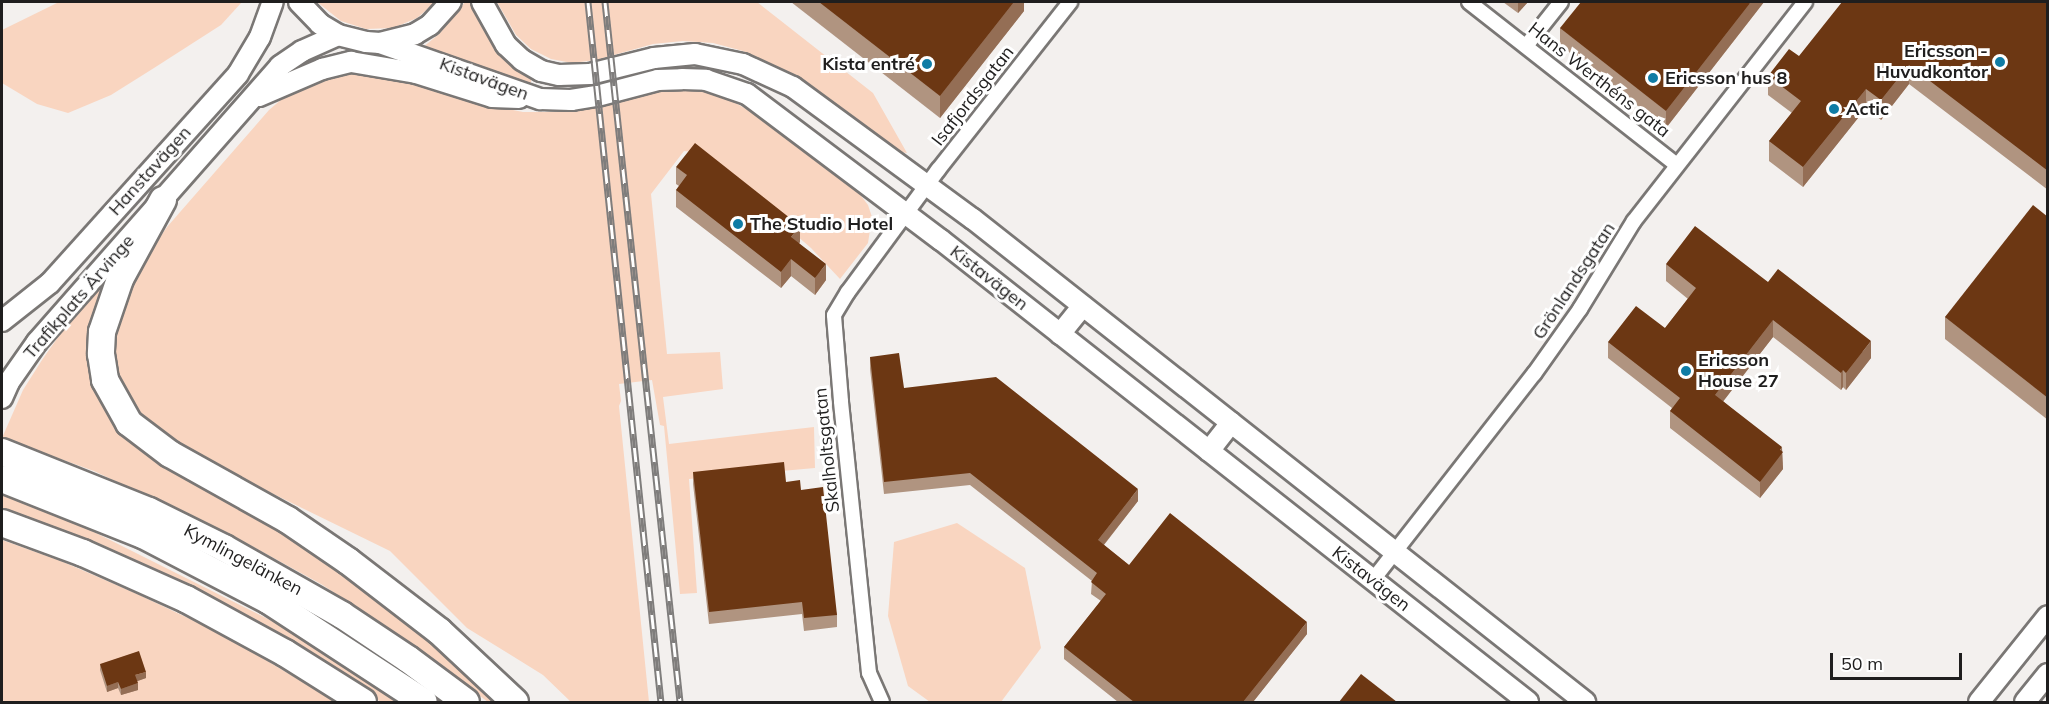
<!DOCTYPE html>
<html>
<head>
<meta charset="utf-8">
<style>
	body { margin:0 }
	#map { position:relative; width:2049px; height:704px; overflow:hidden; background:#f3f0ee; font-family:Mulish,sans-serif }
	div>[style] { position:absolute }
	.green>* { inset:0; background:#f9d5c0 }
	.roads { filter:drop-shadow(2px 0 #7a7775) drop-shadow(-2px 0 #7a7775) drop-shadow(0 2px #7a7775) drop-shadow(0 -2px #7a7775) }
	.street>* { height:14px; margin:-7px; padding:0 7px; transform-origin:7px; border-radius:7px; background:#fff }
	.secondary>* { height:20px; margin:-10px; padding:0 10px; transform-origin:10px; border-radius:10px; background:#fff }
	.highway>* { height:26px; margin:-13px; padding:0 13px; transform-origin:13px; border-radius:13px; background:#fff }
	.rail>* { height:7px; margin-top:-3.5px; transform-origin:0; background:repeating-linear-gradient(90deg,#fff 0 14px,#7f7d7c 0 28px); box-sizing:border-box; border-block:2px solid #7f7d7c }
	.wall>* { inset:0; background:#b09480 }
	.shaded-wall>* { inset:0; background:#946e55 }
	.building>* { inset:0; background:#6c3713 }
	.dots>* { width:16px; height:16px; translate:-50% -50%; box-sizing:border-box; border:3px solid #fff; border-radius:50% }
	span { translate:-50% -50%; white-space:nowrap; text-align:center; line-height:1.15; -webkit-text-stroke:6px #fff; paint-order:stroke }
	.poi-label { font-size:18px; color:#1f1e1e; font-weight:700 }
	.right { translate:-100% -50%; text-align:right }
	.left { translate:0 -50%; text-align:left }
	.street-label { font-size:18px; color:#1f1e1e }
	.frame { position:absolute; inset:0; border:3px solid #1f1e1e; pointer-events:none }
	.scale { position:absolute; left:1830px; top:653px; width:132px; height:27px; box-sizing:border-box; border:3px solid #1f1e1e; border-top:0; padding-left:8px; font-size:18px; line-height:21px; white-space:nowrap; color:#1f1e1e; -webkit-text-stroke:4px #fff; paint-order:stroke }
</style>
</head>
<body>
<div id="map">
	<div class="green">
		<i style="clip-path:polygon(59px 2px,242px 2px,221px 25px,154px 68px,111px 95px,68px 113px,37px 104px,2px 83px,2px 30px)"></i>
		<i style="clip-path:polygon(317px 2px,436px 2px,417px 18px,393px 28px,366px 29px,341px 21px)"></i>
		<i style="clip-path:polygon(465px 2px,470px 2px,497px 49px,532px 76px,530px 87px,422px 48px,439px 34px)"></i>
		<i style="clip-path:polygon(497px 2px,757px 2px,873px 93px,907px 153px,894px 151px,805px 81px,743px 51px,713px 43px,683px 41px,653px 44px,596px 60px,572px 63px,551px 59px,531px 49px,516px 35px)"></i>
		<i style="clip-path:polygon(352px 69px,380px 71px,482px 104px,523px 112px,564px 112px,660px 92px,690px 90px,718px 93px,762px 118px,859px 193px,868px 205px,872px 217px,868px 243px,840px 279px,811px 248px,701px 153px,684px 151px,651px 194px,667px 354px,720px 352px,723px 389px,663px 397px,669px 444px,814px 427px,815px 468px,689px 479px,697px 593px,680px 594px,664px 426px,660px 425px,652px 380px,619px 384px,621px 401px,619px 406px,649px 702px,571px 702px,543px 675px,467px 628px,390px 551px,212px 464px,165px 435px,141px 414px,126px 393px,116px 371px,115px 341px,120px 312px,132px 278px,167px 227px,269px 110px,296px 87px)"></i>
		<i style="clip-path:polygon(111px 278px,102px 401px,289px 533px,432px 639px,503px 702px,488px 702px,388px 628px,321px 584px,250px 545px,94px 471px,2px 438px,23px 390px,42px 360px,68px 323px,99px 288px)"></i>
		<i style="clip-path:polygon(2px 494px,74px 522px,272px 621px,364px 677px,397px 702px,381px 702px,359px 687px,2px 513px)"></i>
		<i style="clip-path:polygon(957px 523px,1025px 568px,1041px 648px,1001px 702px,930px 702px,908px 686px,888px 616px,894px 542px)"></i>
		<i style="clip-path:polygon(2px 540px,61px 561px,135px 593px,224px 635px,336px 702px,2px 702px)"></i>
	</div>
	<div class="roads">
		<div class="street">
			<i style="left:1469px;top:2px;width:264px;rotate:38.1deg"></i>
			<i style="left:1526px;top:46px;width:56px;rotate:-51.5deg"></i>
			<i style="left:1372px;top:581px;width:263px;rotate:-52deg"></i>
			<i style="left:1534px;top:374px;width:80px;rotate:-54.7deg"></i>
			<i style="left:1580px;top:309px;width:103px;rotate:-58.5deg"></i>
			<i style="left:1634px;top:221px;width:278px;rotate:-52deg"></i>
			<i style="left:882px;top:702px;width:32px;rotate:-114deg"></i>
			<i style="left:869px;top:673px;width:273px;rotate:-95.9deg"></i>
			<i style="left:841px;top:401px;width:86px;rotate:-94.7deg"></i>
			<i style="left:834px;top:315px;width:27px;rotate:-59deg"></i>
			<i style="left:848px;top:292px;width:152px;rotate:-53.6deg"></i>
			<i style="left:938px;top:170px;width:214px;rotate:-51.8deg"></i>
		</div>
		<div class="secondary">
			<i style="left:299px;top:2px;width:30px;rotate:46deg"></i>
			<i style="left:320px;top:24px;width:21px;rotate:31deg"></i>
			<i style="left:338px;top:35px;width:29px;rotate:14deg"></i>
			<i style="left:366px;top:42px;width:14px;rotate:4deg"></i>
			<i style="left:380px;top:43px;width:36px;rotate:-14deg"></i>
			<i style="left:415px;top:34px;width:17px;rotate:-31deg"></i>
			<i style="left:430px;top:25px;width:31px;rotate:-48deg"></i>
			<i style="left:482px;top:2px;width:49px;rotate:60.8deg"></i>
			<i style="left:506px;top:45px;width:22px;rotate:43deg"></i>
			<i style="left:522px;top:60px;width:22px;rotate:30deg"></i>
			<i style="left:541px;top:71px;width:18px;rotate:13deg"></i>
			<i style="left:559px;top:75px;width:31px;rotate:-2deg"></i>
			<i style="left:590px;top:74px;width:66px;rotate:-14deg"></i>
			<i style="left:654px;top:58px;width:41px;rotate:-5.6deg"></i>
			<i style="left:695px;top:54px;width:49px;rotate:11.8deg"></i>
			<i style="left:743px;top:64px;width:55px;rotate:24.7deg"></i>
			<i style="left:793px;top:87px;width:223px;rotate:36.3deg"></i>
			<i style="left:973px;top:219px;width:780px;rotate:38.28deg"></i>
			<i style="left:380px;top:43px;width:170px;rotate:19.3deg"></i>
			<i style="left:540px;top:99px;width:31px;rotate:2deg"></i>
			<i style="left:571px;top:100px;width:26px;rotate:-9deg"></i>
			<i style="left:597px;top:96px;width:63px;rotate:-14.7deg"></i>
			<i style="left:658px;top:80px;width:24px;rotate:-2deg"></i>
			<i style="left:682px;top:79px;width:24px;rotate:2deg"></i>
			<i style="left:706px;top:80px;width:43px;rotate:18.9deg"></i>
			<i style="left:747px;top:94px;width:243px;rotate:37deg"></i>
			<i style="left:941px;top:240px;width:747px;rotate:38.2deg"></i>
			<i style="left:259px;top:96px;width:69px;rotate:-23.2deg"></i>
			<i style="left:322px;top:69px;width:30px;rotate:-14deg"></i>
			<i style="left:351px;top:62px;width:66px;rotate:9.6deg"></i>
			<i style="left:416px;top:73px;width:80px;rotate:17.5deg"></i>
			<i style="left:492px;top:97px;width:27px;rotate:2deg"></i>
			<i style="left:2px;top:321px;width:61px;rotate:-38.4deg"></i>
			<i style="left:50px;top:283px;width:281px;rotate:-48deg"></i>
			<i style="left:238px;top:74px;width:43px;rotate:-59.3deg"></i>
			<i style="left:260px;top:37px;width:37px;rotate:-70deg"></i>
			<i style="left:1060px;top:334px;width:36px;rotate:-51deg"></i>
			<i style="left:2px;top:398px;width:17px;rotate:-66deg"></i>
			<i style="left:9px;top:382px;width:49px;rotate:-55deg"></i>
			<i style="left:37px;top:342px;width:368px;rotate:-48.6deg"></i>
			<i style="left:280px;top:66px;width:27px;rotate:-34deg"></i>
			<i style="left:302px;top:51px;width:39px;rotate:-24deg"></i>
			<i style="left:1209px;top:451px;width:36px;rotate:-52deg"></i>
			<i style="left:1979px;top:702px;width:110px;rotate:-51.3deg"></i>
			<i style="left:2025px;top:702px;width:36px;rotate:-51deg"></i>
		</div>
		<div class="highway">
			<i style="left:163px;top:200px;width:90px;rotate:118.6deg"></i>
			<i style="left:120px;top:279px;width:56px;rotate:108.8deg"></i>
			<i style="left:102px;top:332px;width:22px;rotate:93deg"></i>
			<i style="left:101px;top:354px;width:26px;rotate:81deg"></i>
			<i style="left:105px;top:380px;width:49px;rotate:60.8deg"></i>
			<i style="left:129px;top:423px;width:51px;rotate:37.1deg"></i>
			<i style="left:170px;top:454px;width:135px;rotate:29.2deg"></i>
			<i style="left:288px;top:520px;width:73px;rotate:34.3deg"></i>
			<i style="left:348px;top:561px;width:115px;rotate:37.6deg"></i>
			<i style="left:439px;top:631px;width:104px;rotate:43.1deg"></i>
			<i style="left:2px;top:452px;width:158px;rotate:21.9deg"></i>
			<i style="left:149px;top:511px;width:84px;rotate:26.3deg"></i>
			<i style="left:224px;top:548px;width:136px;rotate:29.6deg"></i>
			<i style="left:342px;top:615px;width:79px;rotate:33.7deg"></i>
			<i style="left:408px;top:659px;width:72px;rotate:36.6deg"></i>
			<i style="left:2px;top:479px;width:152px;rotate:21.7deg"></i>
			<i style="left:143px;top:535px;width:141px;rotate:27.5deg"></i>
			<i style="left:268px;top:600px;width:186px;rotate:33.2deg"></i>
			<i style="left:2px;top:523px;width:86px;rotate:20.3deg"></i>
			<i style="left:83px;top:553px;width:113px;rotate:24.1deg"></i>
			<i style="left:186px;top:599px;width:113px;rotate:28.6deg"></i>
			<i style="left:285px;top:653px;width:92px;rotate:32.1deg"></i>
		</div>
	</div>
	<div class="rail">
		<i style="left:588px;top:2px;width:704px;rotate:84.05deg"></i>
		<i style="left:605px;top:2px;width:704px;rotate:83.88deg"></i>
	</div>
	<div class="wall">
		<i style="clip-path:polygon(791px 2px,1024px 2px,1024px 11px,940px 118px)"></i>
		<i style="clip-path:polygon(1503px 2px,1528px 2px,1518px 13px)"></i>
		<i style="clip-path:polygon(1764px 2px,1666px 128px,1560px 45px,1560px 28px)"></i>
		<i style="clip-path:polygon(2048px 2px,2048px 190px,1909px 84px,1881px 120px,1866px 108px,1803px 187px,1769px 161px,1769px 141px,1792px 113px,1768px 95px,1768px 76px,1799px 56px)"></i>
		<i style="clip-path:polygon(676px 167px,800px 242px,799px 243px,826px 280px,815px 295px,791px 276px,781px 288px,676px 207px,676px 190px,679px 186px,676px 184px)"></i>
		<i style="clip-path:polygon(2048px 217px,2048px 420px,1945px 339px,1945px 317px)"></i>
		<i style="clip-path:polygon(1666px 264px,1768px 282px,1871px 358px,1846px 390px,1843px 387px,1841px 390px,1773px 337px,1723px 401px,1782px 452px,1783px 469px,1760px 498px,1670px 428px,1670px 411px,1672px 408px,1608px 358px,1608px 342px,1665px 328px,1688px 299px,1666px 281px)"></i>
		<i style="clip-path:polygon(870px 357px,904px 388px,1138px 501px,1104px 545px,1129px 565px,1307px 634px,1253px 702px,1118px 702px,1064px 659px,1064px 647px,1101px 601px,1091px 594px,1092px 581px,970px 485px,884px 494px,870px 369px)"></i>
		<i style="clip-path:polygon(693px 472px,786px 482px,801px 490px,837px 615px,837px 627px,804px 631px,802px 614px,709px 624px,693px 484px)"></i>
		<i style="clip-path:polygon(100px 664px,146px 678px,137px 681px,138px 690px,121px 695px,118px 688px,107px 692px,100px 670px)"></i>
	</div>
	<div class="shaded-wall">
		<i style="clip-path:polygon(1014px 2px,1024px 2px,1024px 11px,940px 118px,940px 96px)"></i>
		<i style="clip-path:polygon(1518px 2px,1528px 2px,1518px 13px)"></i>
		<i style="clip-path:polygon(1751px 2px,1764px 2px,1666px 128px,1666px 111px)"></i>
		<i style="clip-path:polygon(1909px 65px,1909px 84px,1881px 120px,1881px 100px)"></i>
		<i style="clip-path:polygon(1866px 89px,1866px 108px,1803px 187px,1803px 167px)"></i>
		<i style="clip-path:polygon(800px 226px,800px 242px,791px 254px,791px 237px)"></i>
		<i style="clip-path:polygon(791px 259px,791px 276px,781px 288px,781px 272px)"></i>
		<i style="clip-path:polygon(826px 264px,826px 280px,815px 295px,815px 278px)"></i>
		<i style="clip-path:polygon(1773px 320px,1773px 337px,1715px 412px,1715px 395px)"></i>
		<i style="clip-path:polygon(1871px 341px,1871px 358px,1846px 390px,1846px 373px)"></i>
		<i style="clip-path:polygon(1843px 370px,1843px 387px,1841px 390px,1841px 373px)"></i>
		<i style="clip-path:polygon(1782px 447px,1783px 469px,1760px 498px,1760px 482px)"></i>
		<i style="clip-path:polygon(1138px 489px,1138px 501px,1098px 552px,1098px 540px)"></i>
		<i style="clip-path:polygon(1307px 622px,1307px 634px,1253px 702px,1243px 702px)"></i>
		<i style="clip-path:polygon(146px 672px,146px 678px,135px 682px,135px 675px)"></i>
		<i style="clip-path:polygon(118px 682px,118px 688px,107px 692px,107px 686px)"></i>
		<i style="clip-path:polygon(138px 683px,138px 690px,121px 695px,121px 689px)"></i>
	</div>
	<div class="building">
		<i style="clip-path:polygon(819px 2px,1014px 2px,940px 96px)"></i>
		<i style="clip-path:polygon(1581px 2px,1751px 2px,1666px 111px,1560px 28px)"></i>
		<i style="clip-path:polygon(1842px 2px,2048px 2px,2048px 171px,1909px 65px,1881px 100px,1866px 89px,1803px 167px,1769px 141px,1801px 101px,1768px 76px,1789px 49px,1799px 56px)"></i>
		<i style="clip-path:polygon(695px 143px,800px 226px,791px 237px,826px 264px,815px 278px,791px 259px,781px 272px,676px 190px,687px 175px,676px 167px)"></i>
		<i style="clip-path:polygon(2033px 205px,2048px 217px,2048px 398px,1945px 317px)"></i>
		<i style="clip-path:polygon(1695px 226px,1768px 282px,1778px 269px,1871px 341px,1846px 373px,1843px 370px,1841px 373px,1773px 320px,1715px 395px,1782px 447px,1780px 450px,1783px 452px,1760px 482px,1670px 411px,1680px 398px,1608px 342px,1636px 306px,1665px 328px,1696px 288px,1666px 264px)"></i>
		<i style="clip-path:polygon(899px 353px,904px 388px,996px 377px,1138px 489px,1098px 540px,1129px 565px,1170px 513px,1307px 622px,1243px 702px,1134px 702px,1064px 647px,1106px 594px,1091px 582px,1097px 573px,970px 473px,884px 482px,870px 357px)"></i>
		<i style="clip-path:polygon(784px 462px,786px 482px,800px 480px,801px 490px,823px 487px,837px 615px,804px 618px,802px 602px,709px 612px,693px 472px)"></i>
		<i style="clip-path:polygon(139px 651px,146px 672px,135px 675px,138px 683px,121px 689px,118px 682px,107px 686px,100px 664px)"></i>
		<i style="clip-path:polygon(1361px 674px,1397px 702px,1339px 702px)"></i>
	</div>
	<div class="dots">
		<i style="left:2000px;top:62px;background:#0f7ca5"></i>
		<i style="left:927px;top:64px;background:#0f7ca5"></i>
		<i style="left:1653px;top:78px;background:#0f7ca5"></i>
		<i style="left:1834px;top:109px;background:#0f7ca5"></i>
		<i style="left:738px;top:224px;background:#0f7ca5"></i>
		<i style="left:1686px;top:371px;background:#0f7ca5"></i>
	</div>
	<div class="poi-label">
		<span class="right" style="left:1988px;top:62px">Ericsson -<br>Huvudkontor</span>
		<span class="right" style="left:915px;top:64px">Kista entré</span>
		<span class="left" style="left:1665px;top:78px">Ericsson hus 8</span>
		<span class="left" style="left:1846px;top:109px">Actic</span>
		<span class="left" style="left:750px;top:224px">The Studio Hotel</span>
		<span class="left" style="left:1698px;top:371px">Ericsson<br>House 27</span>
	</div>
	<div class="street-label">
		<span style="left:484px;top:79px;rotate:20deg">Kistavägen</span>
		<span style="left:1599px;top:80px;rotate:38deg">Hans Werthéns gata</span>
		<span style="left:973px;top:96px;rotate:-52deg">Isafjordsgatan</span>
		<span style="left:150px;top:171px;rotate:-48deg">Hanstavägen</span>
		<span style="left:989px;top:278px;rotate:38deg">Kistavägen</span>
		<span style="left:1574px;top:281px;rotate:-57deg">Grönlandsgatan</span>
		<span style="left:79px;top:297px;rotate:-49deg">Trafikplats Ärvinge</span>
		<span style="left:827px;top:450px;rotate:-96deg">Skalholtsgatan</span>
		<span style="left:243px;top:560px;rotate:28deg">Kymlingelänken</span>
		<span style="left:1371px;top:579px;rotate:38deg">Kistavägen</span>
	</div>
	<div class="frame"></div>
	<div class="scale">50 m</div>
</div>
</body>
</html>
